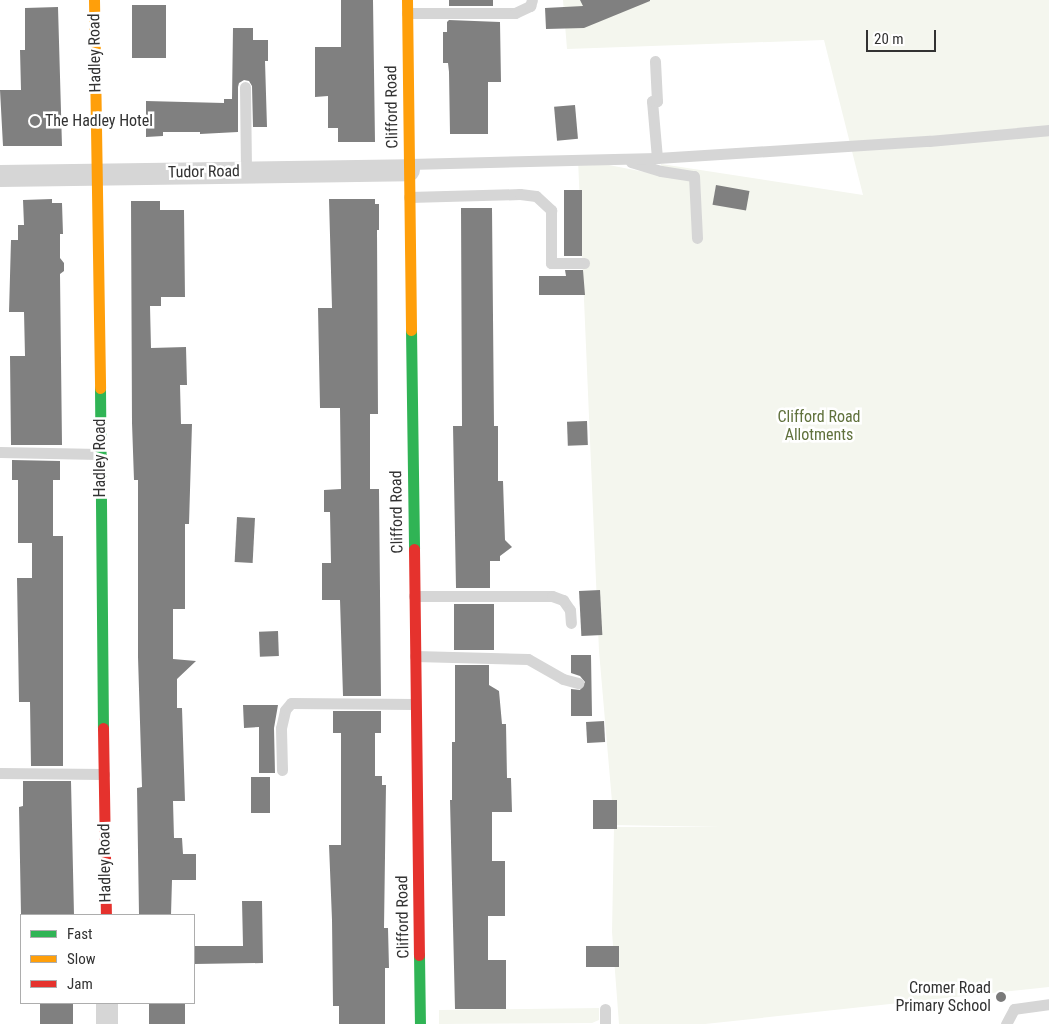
<!DOCTYPE html>
<html>
<head>
<meta charset="utf-8">
<style>
	body { margin:0 }
	#map { position:relative; width:1049px; height:1024px; overflow:hidden; background:#fff; font-family:"Roboto Condensed",sans-serif }
	div>[style] { position:absolute }
	.green>* { inset:0; background:#f4f6ee }
	.building>* { inset:0; background:#808080; transform-origin:0 0 }
	.lane>* { height:11px; margin:-5.5px; padding:0 5.5px; transform-origin:5.5px; border-radius:5.5px; background:#d6d6d6 }
	.street>* { height:22px; margin:-11px; padding:0 11px; transform-origin:11px; border-radius:11px; background:#d6d6d6 }
	.fast>* { height:11px; margin:-5.5px; padding:0 5.5px; transform-origin:5.5px; border-radius:5.5px; background:#30b455 }
	.slow>* { height:11px; margin:-5.5px; padding:0 5.5px; transform-origin:5.5px; border-radius:5.5px; background:#ff9f0a }
	.jam>* { height:11px; margin:-5.5px; padding:0 5.5px; transform-origin:5.5px; border-radius:5.5px; background:#e5322d }
	.dots>* { width:14px; height:14px; translate:-50% -50%; box-sizing:border-box; border:2px solid #fff; border-radius:50% }
	span { translate:-50% -50%; white-space:nowrap; text-align:center; line-height:1.15; -webkit-text-stroke:5px #fff; paint-order:stroke }
	.street-label { font-size:16px; color:#323232 }
	.poi-label { font-size:16px; color:#323232 }
	.left { translate:0 -50%; text-align:left }
	.right { translate:-100% -50%; text-align:right }
	.park-label { font-size:16px; color:#60713c }
	.legend { position:absolute; left:20px; top:914px; width:175px; height:90px; box-sizing:border-box; background:#fff; border:1px solid #adadad; margin:0; padding:6px 9px; list-style:none; font-size:15px; color:#323232 }
	.legend li { display:flex; align-items:center; gap:10px; height:25px }
	.legend b { width:25px; border:1px solid #adadad }
	.scale { position:absolute; left:866px; top:30px; width:70px; height:22px; box-sizing:border-box; border:2px solid #323232; border-top:0; padding-left:6px; font-size:15px; line-height:18px; white-space:nowrap; color:#323232; -webkit-text-stroke:4px #fff; paint-order:stroke }
</style>
</head>
<body>
<div id="map">
	<div class="green">
		<i style="clip-path:polygon(563px 0,1049px 0,1049px 987px,705px 1024px,619px 1024px,612px 932px,614px 827px,722px 827px,614px 825px,599px 651px,578px 159px,660px 175px,661px 164px,863px 195px,824px 40px,567px 49px)"></i>
		<i style="clip-path:polygon(599px 1008px,599px 1020px,592px 1023px,439px 1024px,439px 1010px)"></i>
	</div>
	<div class="building">
		<i style="clip-path:polygon(341px 0,373px 0,375px 142px,338px 142px,338px 128px,328px 128px,328px 96px,315px 97px,315px 47px,341px 47px)"></i>
		<i style="left:449px;top:0;width:44px;height:6px"></i>
		<i style="clip-path:polygon(580px 0,650px 0,650px 1px,584px 28px,546px 29px,545px 8px,583px 6px)"></i>
		<i style="left:132px;top:5px;width:34px;height:53px"></i>
		<i style="clip-path:polygon(58px 7px,62px 146px,3px 146px,0 90px,21px 90px,20px 50px,25px 50px,25px 8px)"></i>
		<i style="clip-path:polygon(449px 20px,500px 22px,501px 82px,488px 82px,488px 134px,450px 134px,449px 72px,448px 63px,443px 63px,443px 32px,447px 32px,447px 22px)"></i>
		<i style="clip-path:polygon(233px 28px,253px 28px,253px 40px,268px 40px,268px 61px,265px 61px,267px 127px,253px 127px,252px 86px,249px 81px,244px 80px,239px 83px,238px 87px,238px 132px,200px 134px,200px 132px,163px 132px,163px 136px,146px 137px,146px 101px,224px 103px,224px 99px,232px 99px)"></i>
		<i style="left:575px;top:105px;width:34px;height:21px;rotate:85deg"></i>
		<i style="left:716px;top:185px;width:34px;height:20px;rotate:10deg"></i>
		<i style="left:564px;top:190px;width:18px;height:66px"></i>
		<i style="clip-path:polygon(52px 199px,52px 203px,62px 203px,63px 234px,60px 234px,60px 258px,64px 263px,64px 271px,60px 274px,62px 445px,11px 445px,10px 356px,25px 356px,24px 312px,9px 312px,11px 240px,18px 240px,18px 225px,24px 225px,23px 200px)"></i>
		<i style="clip-path:polygon(329px 199px,375px 199px,375px 204px,379px 204px,379px 230px,377px 230px,378px 414px,370px 414px,370px 489px,379px 489px,381px 696px,343px 696px,340px 600px,322px 600px,322px 563px,331px 563px,330px 512px,324px 512px,324px 490px,341px 489px,340px 408px,320px 408px,318px 308px,332px 308px)"></i>
		<i style="clip-path:polygon(131px 201px,160px 201px,160px 210px,184px 210px,185px 297px,161px 297px,161px 306px,150px 306px,151px 348px,186px 347px,187px 385px,180px 385px,181px 424px,192px 424px,189px 524px,185px 524px,185px 609px,173px 609px,173px 659px,196px 661px,177px 679px,177px 708px,182px 708px,185px 801px,173px 801px,174px 838px,182px 838px,183px 854px,196px 854px,196px 880px,172px 880px,171px 915px,139px 915px,137px 788px,142px 787px,138px 657px,138px 480px,134px 480px,132px 423px)"></i>
		<i style="clip-path:polygon(461px 208px,492px 208px,494px 426px,498px 426px,498px 481px,503px 481px,505px 540px,512px 547px,500px 556px,500px 561px,490px 561px,490px 588px,456px 588px,453px 426px,462px 426px)"></i>
		<i style="clip-path:polygon(565px 270px,583px 270px,585px 295px,539px 295px,539px 276px,566px 276px)"></i>
		<i style="left:587px;top:421px;width:24px;height:20px;rotate:88deg"></i>
		<i style="clip-path:polygon(12px 460px,60px 461px,60px 480px,53px 480px,53px 536px,63px 536px,63px 766px,31px 766px,30px 702px,19px 702px,17px 578px,32px 578px,32px 543px,18px 543px,18px 480px,12px 480px)"></i>
		<i style="left:237px;top:517px;width:18px;height:45px;rotate:3deg"></i>
		<i style="left:600px;top:590px;width:45px;height:21px;rotate:87deg"></i>
		<i style="left:454px;top:604px;width:40px;height:46px"></i>
		<i style="left:278px;top:631px;width:25px;height:19px;rotate:88deg"></i>
		<i style="clip-path:polygon(571px 655px,591px 655px,592px 716px,571px 716px,571px 689px,580px 690px,585px 682px,580px 676px,571px 673px)"></i>
		<i style="clip-path:polygon(455px 665px,489px 665px,489px 685px,499px 691px,502px 724px,506px 724px,507px 778px,511px 778px,512px 812px,492px 812px,492px 861px,505px 861px,505px 916px,488px 916px,488px 960px,506px 960px,506px 1009px,455px 1009px,450px 800px,452px 800px,452px 742px,455px 742px)"></i>
		<i style="clip-path:polygon(243px 705px,278px 705px,274px 728px,275px 773px,259px 773px,259px 727px,244px 728px)"></i>
		<i style="clip-path:polygon(333px 711px,381px 711px,381px 733px,375px 733px,375px 776px,382px 776px,382px 785px,386px 785px,384px 928px,388px 928px,389px 968px,385px 968px,385px 1024px,339px 1024px,339px 1006px,333px 1006px,332px 920px,329px 845px,341px 845px,341px 733px,333px 733px)"></i>
		<i style="left:604px;top:721px;width:21px;height:18px;rotate:87deg"></i>
		<i style="left:251px;top:777px;width:19px;height:36px"></i>
		<i style="clip-path:polygon(23px 781px,71px 781px,74px 915px,21px 915px,19px 807px,23px 806px)"></i>
		<i style="left:593px;top:800px;width:24px;height:29px"></i>
		<i style="clip-path:polygon(242px 901px,262px 901px,263px 963px,194px 964px,194px 946px,243px 946px)"></i>
		<i style="left:586px;top:946px;width:33px;height:21px"></i>
		<i style="left:40px;top:1003px;width:33px;height:21px"></i>
		<i style="left:149px;top:1003px;width:36px;height:21px"></i>
	</div>
	<div class="lane">
		<i style="left:407px;top:13px;width:108px"></i>
		<i style="left:515px;top:13px;width:17px;rotate:-25deg"></i>
		<i style="left:530px;top:6px;width:6px;rotate:-72deg"></i>
		<i style="left:245px;top:87px;width:85px;rotate:89.3deg"></i>
		<i style="left:657px;top:158px;width:273px;rotate:-3.6deg"></i>
		<i style="left:929px;top:141px;width:121px;rotate:-5.2deg"></i>
		<i style="left:631px;top:162px;width:31px;rotate:17deg"></i>
		<i style="left:661px;top:171px;width:33px;rotate:9deg"></i>
		<i style="left:694px;top:176px;width:62px;rotate:87.2deg"></i>
		<i style="left:409px;top:164px;width:248px;rotate:-1.4deg"></i>
		<i style="left:657px;top:158px;width:57px;rotate:-95deg"></i>
		<i style="left:652px;top:101px;width:5px"></i>
		<i style="left:657px;top:101px;width:40px;rotate:-92.9deg"></i>
		<i style="left:409px;top:197px;width:111px;rotate:-1.5deg"></i>
		<i style="left:520px;top:194px;width:16px;rotate:7deg"></i>
		<i style="left:536px;top:196px;width:21px;rotate:43deg"></i>
		<i style="left:551px;top:210px;width:53px;rotate:90deg"></i>
		<i style="left:551px;top:263px;width:33px"></i>
		<i style="left:0;top:452px;width:99px;rotate:1.2deg"></i>
		<i style="left:414px;top:596px;width:138px"></i>
		<i style="left:552px;top:596px;width:12px;rotate:20deg"></i>
		<i style="left:563px;top:600px;width:12px;rotate:55deg"></i>
		<i style="left:570px;top:610px;width:13px;rotate:86deg"></i>
		<i style="left:415px;top:656px;width:113px;rotate:1.5deg"></i>
		<i style="left:528px;top:659px;width:40px;rotate:29.7deg"></i>
		<i style="left:563px;top:679px;width:16px;rotate:15deg"></i>
		<i style="left:282px;top:770px;width:42px;rotate:-91.4deg"></i>
		<i style="left:281px;top:728px;width:18px;rotate:-77deg"></i>
		<i style="left:285px;top:710px;width:9px;rotate:-49deg"></i>
		<i style="left:291px;top:703px;width:124px;rotate:0.5deg"></i>
		<i style="left:0;top:773px;width:104px;rotate:0.6deg"></i>
		<i style="left:605px;top:1024px;width:15px;rotate:-90deg"></i>
		<i style="left:1006px;top:1024px;width:17px;rotate:-62deg"></i>
		<i style="left:1014px;top:1009px;width:35px;rotate:-8deg"></i>
	</div>
	<div class="street">
		<i style="left:0;top:176px;width:409px;rotate:-0.8deg"></i>
		<i style="left:107px;top:1003px;width:21px;rotate:90deg"></i>
	</div>
	<div class="fast">
		<i style="left:411px;top:330px;width:219px;rotate:89.2deg"></i>
		<i style="left:100px;top:388px;width:340px;rotate:89.5deg"></i>
		<i style="left:419px;top:955px;width:69px;rotate:89.2deg"></i>
	</div>
	<div class="slow">
		<i style="left:94px;top:0;width:388px;rotate:89.1deg"></i>
		<i style="left:407px;top:0;width:330px;rotate:89.3deg"></i>
	</div>
	<div class="jam">
		<i style="left:414px;top:549px;width:406px;rotate:89.3deg"></i>
		<i style="left:103px;top:728px;width:187px;rotate:89.1deg"></i>
	</div>
	<div class="dots">
		<i style="left:35px;top:121px;background:#7a7a7a"></i>
		<i style="left:1001px;top:997px;background:#7a7a7a"></i>
	</div>
	<div class="street-label">
		<span style="left:95px;top:53px;rotate:-91deg">Hadley Road</span>
		<span style="left:392px;top:107px;rotate:-91deg">Clifford Road</span>
		<span style="left:204px;top:172px;rotate:-1deg">Tudor Road</span>
		<span style="left:100px;top:458px;rotate:-90deg">Hadley Road</span>
		<span style="left:397px;top:512px;rotate:-91deg">Clifford Road</span>
		<span style="left:105px;top:863px;rotate:-91deg">Hadley Road</span>
		<span style="left:403px;top:917px;rotate:-91deg">Clifford Road</span>
	</div>
	<div class="poi-label">
		<span class="left" style="left:45px;top:121px">The Hadley Hotel</span>
		<span class="right" style="left:991px;top:997px">Cromer Road<br>Primary School</span>
	</div>
	<div class="park-label">
		<span style="left:819px;top:426px">Clifford Road<br>Allotments</span>
	</div>
	<ul class="legend">
	<li><b style="height:6px;background:#30b455"></b>Fast</li>
	<li><b style="height:6px;background:#ff9f0a"></b>Slow</li>
	<li><b style="height:6px;background:#e5322d"></b>Jam</li>
	</ul>
	<div class="scale">20 m</div>
</div>
</body>
</html>
